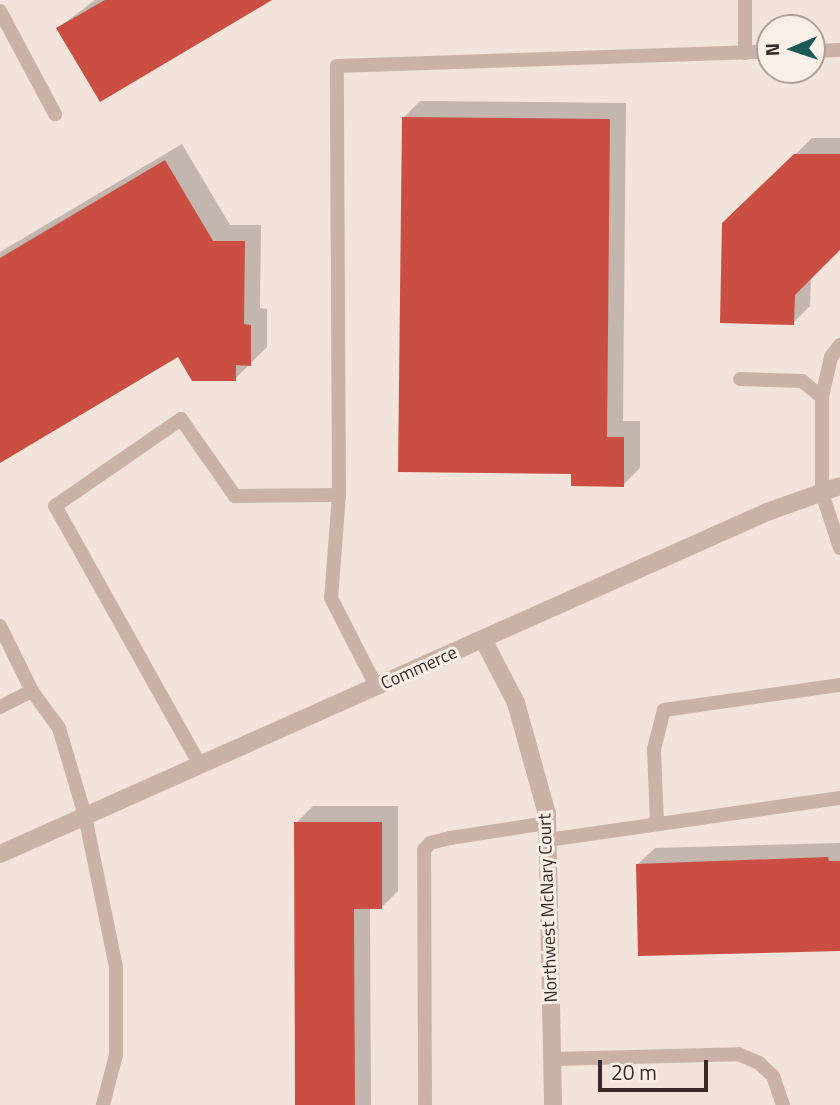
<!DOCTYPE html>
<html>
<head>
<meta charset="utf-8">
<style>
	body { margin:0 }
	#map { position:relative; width:840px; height:1105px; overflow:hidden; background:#f3e4db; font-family:"Titillium Web",sans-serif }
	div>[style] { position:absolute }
	.shadow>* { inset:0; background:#0003 }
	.building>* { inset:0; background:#ca4e41 }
	.lane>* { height:14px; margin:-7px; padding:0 7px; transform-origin:7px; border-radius:7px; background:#cbb2a6 }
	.street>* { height:18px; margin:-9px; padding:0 9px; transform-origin:9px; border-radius:9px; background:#cbb2a6 }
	span { translate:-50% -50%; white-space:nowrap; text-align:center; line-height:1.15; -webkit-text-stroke:6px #faefe7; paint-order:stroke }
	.street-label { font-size:18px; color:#372a27 }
	.north { position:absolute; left:756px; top:14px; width:70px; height:70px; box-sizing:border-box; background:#faefe7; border:2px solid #aca09a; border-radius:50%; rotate:268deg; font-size:19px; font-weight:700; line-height:28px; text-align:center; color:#372a27 }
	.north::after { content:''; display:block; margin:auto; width:24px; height:32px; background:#1b5a55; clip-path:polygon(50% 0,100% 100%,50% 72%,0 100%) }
	.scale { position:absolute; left:598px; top:1060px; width:110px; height:32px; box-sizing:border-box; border:4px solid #372a27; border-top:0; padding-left:9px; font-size:21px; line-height:24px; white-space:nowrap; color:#372a27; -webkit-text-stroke:5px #faefe7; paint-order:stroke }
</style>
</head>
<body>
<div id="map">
	<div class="shadow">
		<i style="clip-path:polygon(95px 0,261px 0,58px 28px)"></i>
		<i style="clip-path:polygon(420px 101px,626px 103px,623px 421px,640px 421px,640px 468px,623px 485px,573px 472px,404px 117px)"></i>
		<i style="clip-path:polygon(812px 138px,840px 138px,840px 247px,811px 276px,810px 306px,793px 323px,741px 207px)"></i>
		<i style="clip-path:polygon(182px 144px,230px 225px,261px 225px,260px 308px,267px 309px,267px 347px,235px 379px,179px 354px,0 442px,0 252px)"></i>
		<i style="clip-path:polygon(313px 806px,398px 806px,398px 891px,382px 907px,370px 907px,371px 1105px,297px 1105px,296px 823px)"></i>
		<i style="clip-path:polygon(840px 843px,840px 950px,638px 864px,655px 848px)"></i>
	</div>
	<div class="building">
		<i style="clip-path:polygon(105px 0,272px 0,100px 102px,56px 28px)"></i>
		<i style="clip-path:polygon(402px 117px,610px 119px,607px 437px,624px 437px,624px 487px,571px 486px,571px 474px,398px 472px)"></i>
		<i style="clip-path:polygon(794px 154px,840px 154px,840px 250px,795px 295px,794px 325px,720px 323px,722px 223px)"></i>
		<i style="clip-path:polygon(165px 160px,213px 241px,245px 241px,244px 324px,251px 325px,251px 366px,236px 365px,236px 381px,192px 381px,178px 357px,0 463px,0 258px)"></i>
		<i style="clip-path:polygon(294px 822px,382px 822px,382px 909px,354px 909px,355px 1105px,295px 1105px)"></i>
		<i style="clip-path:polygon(828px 857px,829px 861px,840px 861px,840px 951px,638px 956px,636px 864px)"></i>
	</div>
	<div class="lane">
		<i style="left:0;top:11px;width:117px;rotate:61.9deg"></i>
		<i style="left:812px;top:51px;width:28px;rotate:-2deg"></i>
		<i style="left:745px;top:53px;width:53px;rotate:-90deg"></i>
		<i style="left:840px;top:345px;width:15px;rotate:127deg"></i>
		<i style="left:831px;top:357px;width:41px;rotate:102.7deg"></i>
		<i style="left:822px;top:397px;width:96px;rotate:90deg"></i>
		<i style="left:822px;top:493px;width:58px;rotate:71.9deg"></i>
		<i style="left:740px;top:379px;width:62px;rotate:1.8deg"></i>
		<i style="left:802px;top:381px;width:26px;rotate:39deg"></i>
		<i style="left:339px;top:495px;width:429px;rotate:-90.3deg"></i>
		<i style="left:337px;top:66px;width:433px;rotate:-1.9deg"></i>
		<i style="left:0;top:626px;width:72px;rotate:63.8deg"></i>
		<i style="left:0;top:707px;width:36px;rotate:-27deg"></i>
		<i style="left:32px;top:691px;width:46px;rotate:53.9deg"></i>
		<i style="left:59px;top:728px;width:92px;rotate:73.5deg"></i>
		<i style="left:85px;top:816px;width:154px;rotate:78.4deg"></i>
		<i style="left:116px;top:967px;width:88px;rotate:90deg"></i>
		<i style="left:116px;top:1055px;width:52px;rotate:104.6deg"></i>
		<i style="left:200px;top:765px;width:297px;rotate:-119.2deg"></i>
		<i style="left:55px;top:506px;width:153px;rotate:-34.6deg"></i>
		<i style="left:181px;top:419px;width:94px;rotate:55deg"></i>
		<i style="left:235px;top:496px;width:104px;rotate:-0.6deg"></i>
		<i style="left:339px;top:495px;width:103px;rotate:94.4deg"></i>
		<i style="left:331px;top:598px;width:99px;rotate:62.9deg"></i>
		<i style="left:657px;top:824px;width:75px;rotate:-92.3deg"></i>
		<i style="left:654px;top:749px;width:40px;rotate:-75.6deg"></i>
		<i style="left:664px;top:710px;width:178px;rotate:-8.1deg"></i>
		<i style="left:548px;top:840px;width:295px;rotate:-8.2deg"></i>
		<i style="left:553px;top:1059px;width:185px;rotate:-1.5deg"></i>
		<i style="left:738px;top:1054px;width:23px;rotate:23deg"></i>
		<i style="left:759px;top:1063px;width:19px;rotate:43deg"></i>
		<i style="left:773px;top:1076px;width:31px;rotate:71deg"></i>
		<i style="left:425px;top:1105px;width:255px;rotate:-90.2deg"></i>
		<i style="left:424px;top:850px;width:9px;rotate:-49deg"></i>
		<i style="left:430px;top:843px;width:21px;rotate:-14deg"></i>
		<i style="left:450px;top:838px;width:98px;rotate:-8.8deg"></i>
	</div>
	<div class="street">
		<i style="left:483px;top:639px;width:72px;rotate:62.7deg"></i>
		<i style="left:516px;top:703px;width:115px;rotate:74.4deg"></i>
		<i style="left:547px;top:814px;width:291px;rotate:88.8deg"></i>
		<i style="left:0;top:854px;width:840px;rotate:-24.03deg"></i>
		<i style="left:767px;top:512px;width:77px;rotate:-19.6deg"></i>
	</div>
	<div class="street-label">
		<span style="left:419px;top:668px;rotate:-24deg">Commerce</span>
		<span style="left:548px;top:908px;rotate:-92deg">Northwest McNary Court</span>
	</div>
	<div class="north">N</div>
	<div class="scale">20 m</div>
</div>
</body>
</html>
